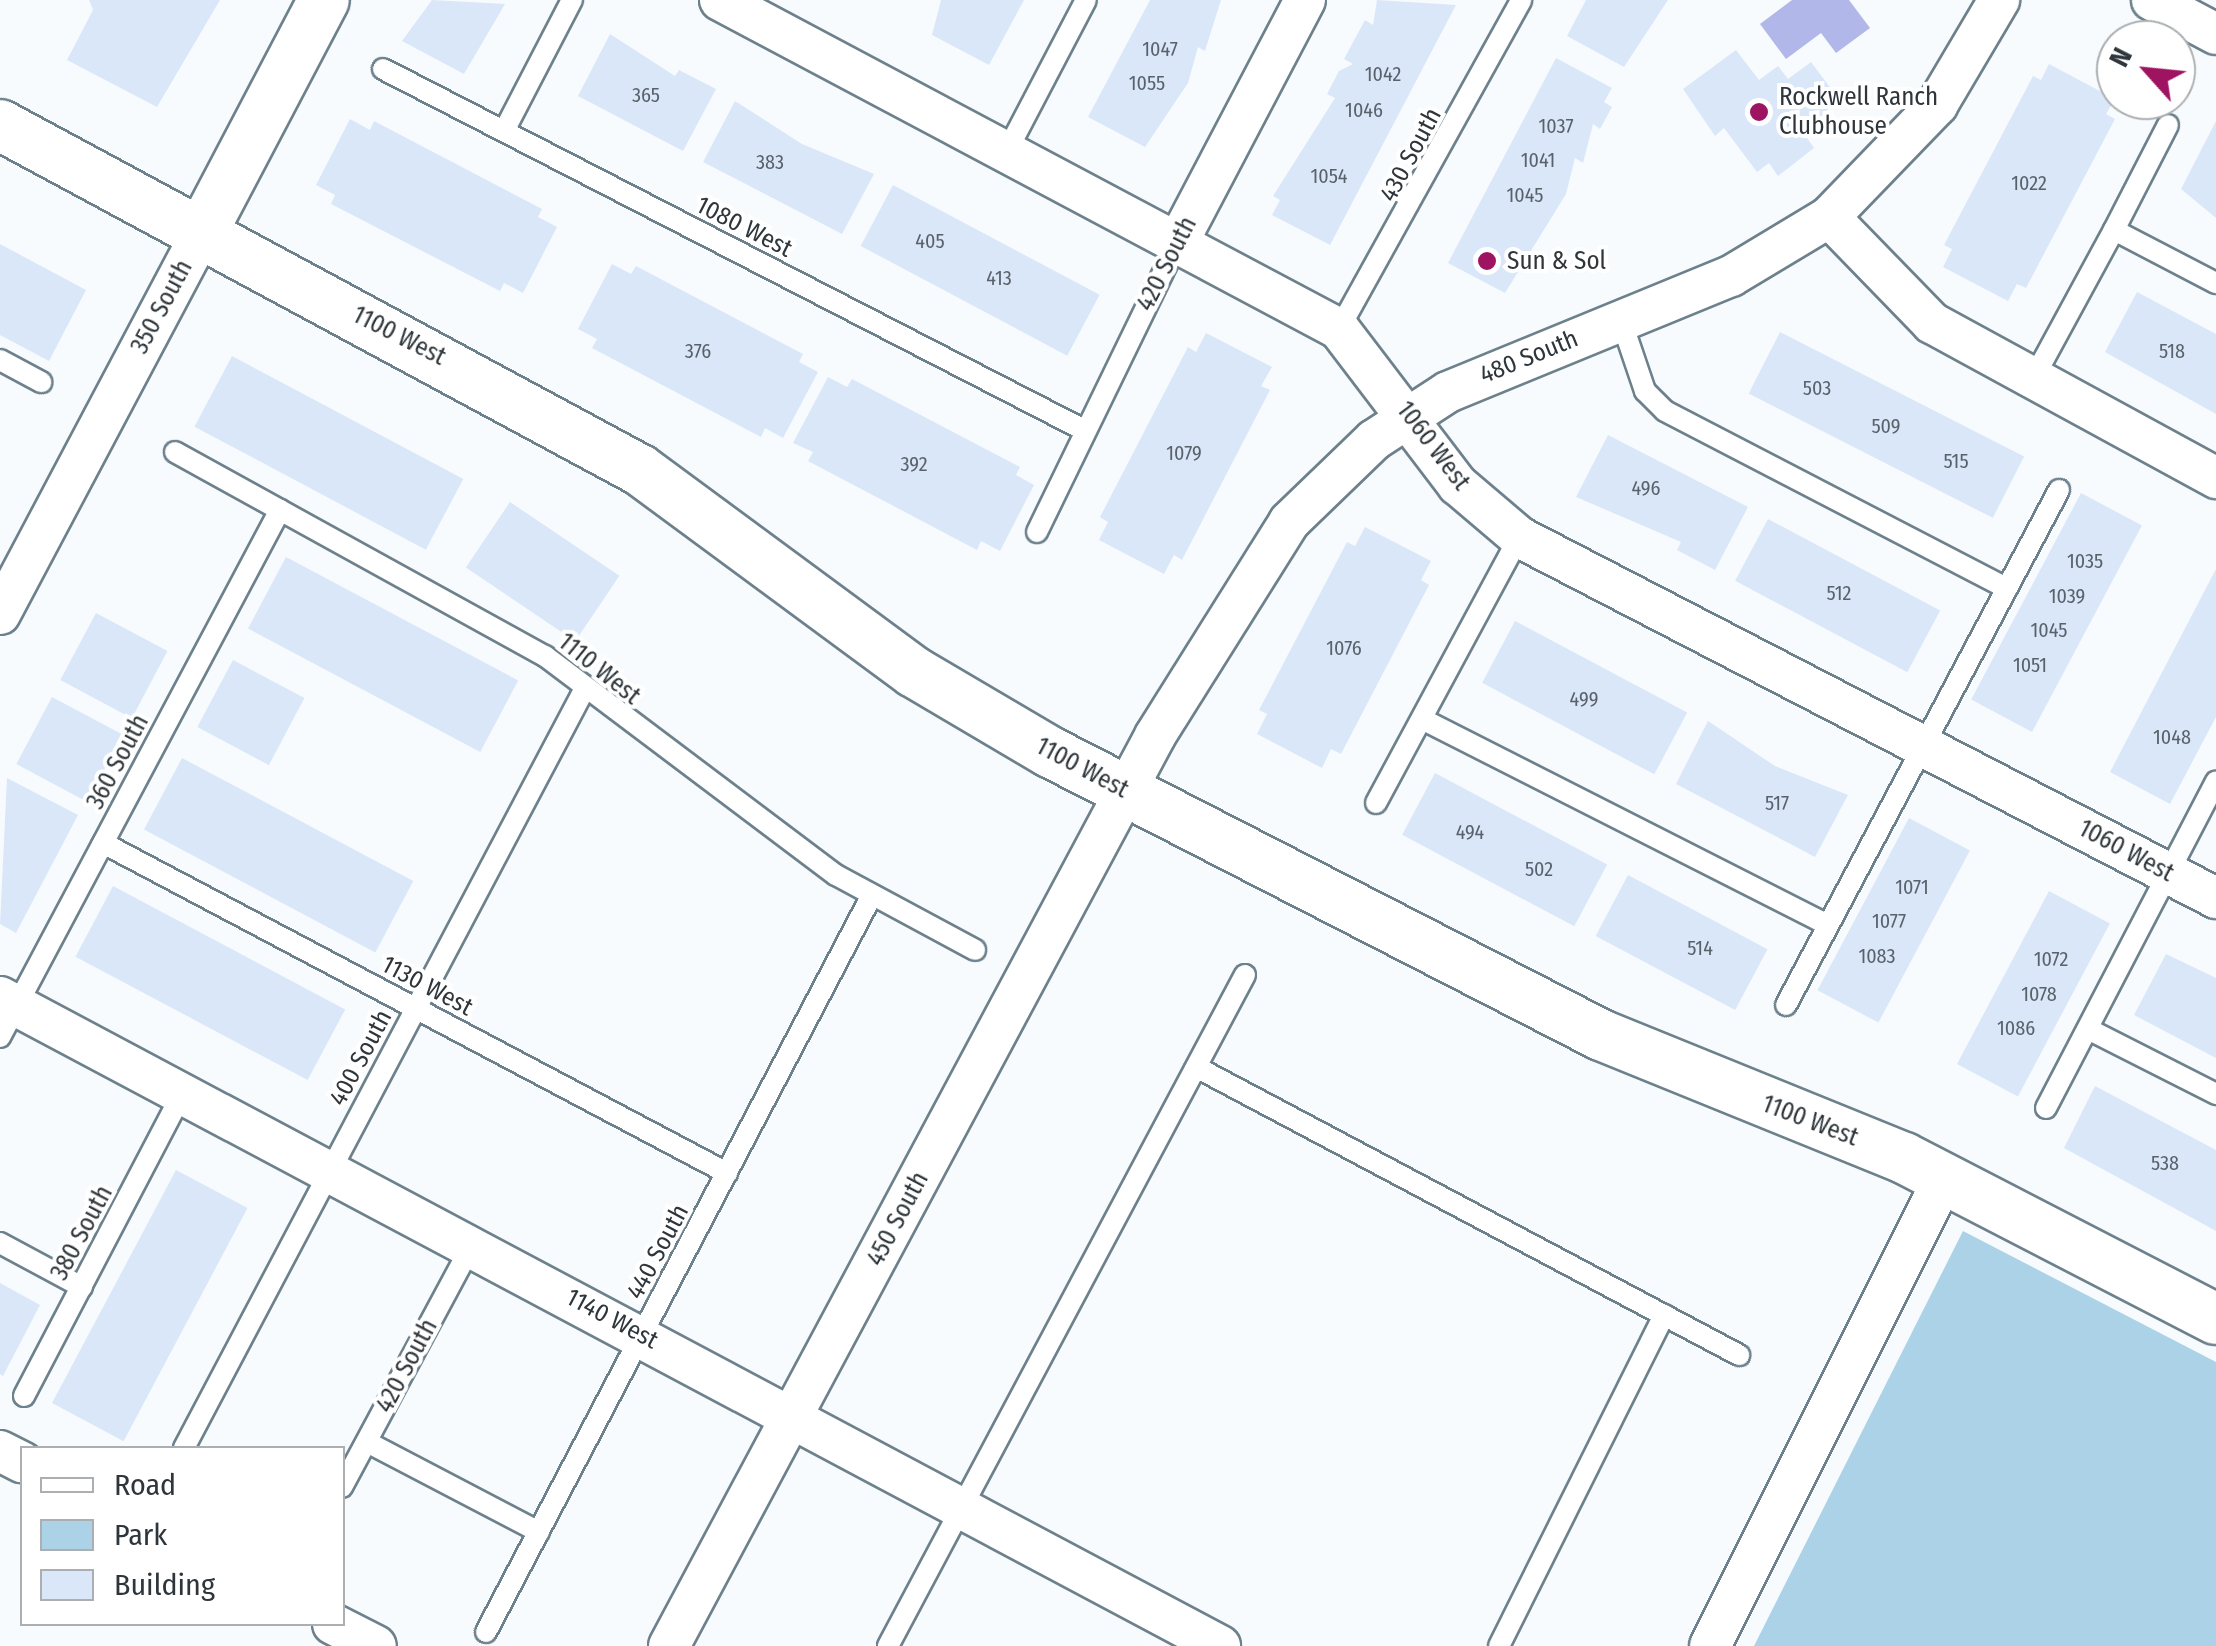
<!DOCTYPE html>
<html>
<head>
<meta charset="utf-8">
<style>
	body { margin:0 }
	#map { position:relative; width:2216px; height:1646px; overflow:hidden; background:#f7fbfe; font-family:"Fira Sans Condensed",sans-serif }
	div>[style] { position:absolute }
	.green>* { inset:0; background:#acd2e7 }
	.water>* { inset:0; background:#b2b7e9 }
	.building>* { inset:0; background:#dae7f9; transform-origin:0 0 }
	.roads { filter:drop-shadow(2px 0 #6d818c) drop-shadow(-2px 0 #6d818c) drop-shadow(0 2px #6d818c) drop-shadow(0 -2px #6d818c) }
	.service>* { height:20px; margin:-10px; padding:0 10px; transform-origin:10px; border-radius:10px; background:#fff }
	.minor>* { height:40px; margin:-20px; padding:0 20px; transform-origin:20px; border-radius:20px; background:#fff }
	.tertiary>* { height:50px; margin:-25px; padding:0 25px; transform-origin:25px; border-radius:25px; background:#fff }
	.dots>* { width:28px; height:28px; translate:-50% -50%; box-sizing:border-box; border:5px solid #fff; border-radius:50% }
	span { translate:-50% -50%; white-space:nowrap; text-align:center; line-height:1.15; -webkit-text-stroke:8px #fff; paint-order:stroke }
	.number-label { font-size:20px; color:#59626a }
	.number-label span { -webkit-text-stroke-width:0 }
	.poi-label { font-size:25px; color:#2e363b }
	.left { translate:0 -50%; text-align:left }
	.street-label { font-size:25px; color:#2e363b }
	.legend { position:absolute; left:20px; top:1446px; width:325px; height:180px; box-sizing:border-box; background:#fff; border:2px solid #abafb1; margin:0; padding:12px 18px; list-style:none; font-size:30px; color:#2e363b }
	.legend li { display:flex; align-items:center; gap:20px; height:50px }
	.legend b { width:50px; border:2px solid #abafb1 }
	.north { position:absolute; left:2096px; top:20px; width:100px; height:100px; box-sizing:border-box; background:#fff; border:2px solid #abafb1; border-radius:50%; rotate:297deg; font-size:28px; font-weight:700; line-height:40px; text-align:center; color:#2e363b }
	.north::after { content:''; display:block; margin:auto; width:35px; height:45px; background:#9f1461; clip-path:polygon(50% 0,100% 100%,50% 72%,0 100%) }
</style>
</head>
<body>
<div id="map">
	<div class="green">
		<i style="clip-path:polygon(1963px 1231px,2216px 1362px,2216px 1646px,1754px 1646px)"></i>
	</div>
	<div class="water">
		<i style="clip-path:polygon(1792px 0,1849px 0,1870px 28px,1836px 53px,1821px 33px,1786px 59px,1760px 24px)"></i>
	</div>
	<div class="building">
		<i style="clip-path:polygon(89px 0,220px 0,157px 107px,67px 60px,93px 10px)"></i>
		<i style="clip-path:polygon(432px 0,505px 4px,464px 74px,402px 41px)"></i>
		<i style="clip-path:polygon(941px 0,1024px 0,989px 65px,932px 35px)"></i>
		<i style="clip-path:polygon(1150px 0,1221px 0,1205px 51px,1198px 47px,1188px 83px,1145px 147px,1088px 117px)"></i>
		<i style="clip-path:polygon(1377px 0,1456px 5px,1330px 245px,1272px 215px,1280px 200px,1273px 196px,1335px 98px,1327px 94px,1339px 71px,1353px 64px,1344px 59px,1365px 20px,1373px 25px)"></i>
		<i style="clip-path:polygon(1586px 0,1668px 0,1624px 67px,1567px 36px)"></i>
		<i style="clip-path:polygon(610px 34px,675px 76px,679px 70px,716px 89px,683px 151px,578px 96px)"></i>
		<i style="clip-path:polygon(1736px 50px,1759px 80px,1778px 66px,1788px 79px,1811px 62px,1838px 98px,1805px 135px,1814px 148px,1778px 176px,1769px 163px,1757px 172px,1724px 128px,1715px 136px,1683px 89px)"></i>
		<i style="clip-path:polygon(1556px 58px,1612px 88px,1604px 102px,1612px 107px,1600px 129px,1593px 124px,1583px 163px,1575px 158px,1566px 194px,1505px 293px,1448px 263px)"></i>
		<i style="clip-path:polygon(2049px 64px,2115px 99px,2106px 114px,2115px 119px,2026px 288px,2017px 284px,2008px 301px,1943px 267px,1952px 249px,1944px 245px,2033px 76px,2041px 80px)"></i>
		<i style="clip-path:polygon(735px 101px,802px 144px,874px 174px,842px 234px,703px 162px)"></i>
		<i style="clip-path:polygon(350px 119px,370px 130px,374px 121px,542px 209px,538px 217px,557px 227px,523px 293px,504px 283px,500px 291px,331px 204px,335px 195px,316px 185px)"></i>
		<i style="clip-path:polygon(2216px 121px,2216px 218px,2181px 189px)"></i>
		<i style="left:893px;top:185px;width:234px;height:69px;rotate:28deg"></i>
		<i style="clip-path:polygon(0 244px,86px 290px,49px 361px,0 335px)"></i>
		<i style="clip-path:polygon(612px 264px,631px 274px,636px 266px,803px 354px,799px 362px,818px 372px,783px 438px,765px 428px,761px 437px,592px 348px,597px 339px,578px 329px)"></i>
		<i style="clip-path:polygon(2137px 292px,2216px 334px,2216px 414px,2105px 352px)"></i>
		<i style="left:1780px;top:332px;width:274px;height:69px;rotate:27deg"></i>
		<i style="clip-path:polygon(1206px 333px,1272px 367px,1261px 386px,1270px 390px,1182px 560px,1174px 555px,1164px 574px,1099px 540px,1108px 522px,1100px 517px,1188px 347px,1196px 352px)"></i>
		<i style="left:232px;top:356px;width:262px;height:80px;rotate:28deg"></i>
		<i style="clip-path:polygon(828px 377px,847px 387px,852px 379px,1020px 467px,1016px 475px,1034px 485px,1000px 551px,981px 541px,977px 550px,808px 461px,813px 452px,793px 443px)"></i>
		<i style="clip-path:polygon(1608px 435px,1748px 507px,1715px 570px,1677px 550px,1681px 542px,1576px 497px)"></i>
		<i style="left:2081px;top:493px;width:69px;height:234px;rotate:28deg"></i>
		<i style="left:510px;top:502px;width:132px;height:79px;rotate:34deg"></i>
		<i style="left:1768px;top:519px;width:195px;height:70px;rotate:28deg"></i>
		<i style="clip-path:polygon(1365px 527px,1431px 561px,1421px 580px,1429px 585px,1341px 754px,1331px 749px,1322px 768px,1257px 734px,1267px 714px,1259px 710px,1347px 542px,1355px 546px)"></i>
		<i style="left:286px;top:557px;width:263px;height:81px;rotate:28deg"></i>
		<i style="clip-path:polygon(2216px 569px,2216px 717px,2170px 804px,2110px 772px)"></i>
		<i style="left:96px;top:613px;width:81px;height:76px;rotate:28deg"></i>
		<i style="left:1515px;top:621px;width:195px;height:70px;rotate:28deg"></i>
		<i style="left:233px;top:660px;width:81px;height:76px;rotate:28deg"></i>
		<i style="left:52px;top:697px;width:80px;height:76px;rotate:28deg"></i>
		<i style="clip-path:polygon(1708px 721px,1775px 766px,1848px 795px,1815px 857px,1676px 784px)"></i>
		<i style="left:182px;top:758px;width:262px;height:81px;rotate:28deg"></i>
		<i style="left:1435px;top:773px;width:195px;height:70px;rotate:28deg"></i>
		<i style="clip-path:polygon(7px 778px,78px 815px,16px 933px,0 924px)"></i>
		<i style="left:1909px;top:818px;width:69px;height:195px;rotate:28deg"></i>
		<i style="left:1628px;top:875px;width:158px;height:69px;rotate:28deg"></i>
		<i style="left:113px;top:886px;width:263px;height:80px;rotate:28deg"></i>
		<i style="left:2049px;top:891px;width:69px;height:196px;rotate:28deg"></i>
		<i style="clip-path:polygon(2166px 954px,2216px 978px,2216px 1058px,2134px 1015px)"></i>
		<i style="clip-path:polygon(2095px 1086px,2216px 1150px,2216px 1231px,2064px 1148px)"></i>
		<i style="left:176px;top:1170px;width:81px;height:264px;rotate:28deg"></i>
		<i style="clip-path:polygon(0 1283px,40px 1305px,3px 1376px,0 1374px)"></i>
	</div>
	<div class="roads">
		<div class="service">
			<i style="left:383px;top:69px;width:786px;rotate:27.25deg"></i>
			<i style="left:504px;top:131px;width:148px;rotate:-62.6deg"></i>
			<i style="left:1007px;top:151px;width:170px;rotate:-62.4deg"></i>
			<i style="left:2114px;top:230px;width:118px;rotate:-62.8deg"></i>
			<i style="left:1621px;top:320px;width:75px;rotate:71.3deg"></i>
			<i style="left:1645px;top:391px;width:28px;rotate:45deg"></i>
			<i style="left:1665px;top:411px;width:385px;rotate:27.4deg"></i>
			<i style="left:1339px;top:329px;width:376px;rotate:-61deg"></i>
			<i style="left:0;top:360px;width:47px;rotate:28.2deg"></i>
			<i style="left:2032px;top:381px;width:172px;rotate:-61.5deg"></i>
			<i style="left:2114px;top:230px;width:115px;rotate:27.5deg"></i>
			<i style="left:175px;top:452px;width:423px;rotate:28.9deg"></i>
			<i style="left:545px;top:656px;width:364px;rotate:37deg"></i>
			<i style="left:836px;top:875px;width:158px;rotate:28.3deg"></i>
			<i style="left:1037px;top:532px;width:322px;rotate:-64.1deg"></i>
			<i style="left:1422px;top:719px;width:455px;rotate:26.9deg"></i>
			<i style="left:1376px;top:803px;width:302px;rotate:-61.7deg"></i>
			<i style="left:103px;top:843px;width:706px;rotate:27.87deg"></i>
			<i style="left:1786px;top:1005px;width:583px;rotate:-62.07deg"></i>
			<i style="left:2088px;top:1029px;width:144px;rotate:26.9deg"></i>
			<i style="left:0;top:1037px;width:597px;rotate:-62.02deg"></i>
			<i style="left:1196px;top:1067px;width:615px;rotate:27.94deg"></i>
			<i style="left:2046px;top:1108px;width:368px;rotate:-62.5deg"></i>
			<i style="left:0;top:1243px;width:93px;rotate:28.2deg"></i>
			<i style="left:24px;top:1396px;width:343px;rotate:-62.4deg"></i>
			<i style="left:367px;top:1442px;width:194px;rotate:27.6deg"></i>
			<i style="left:184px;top:1448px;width:855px;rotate:-62.18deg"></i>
			<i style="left:342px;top:1487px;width:275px;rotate:-61.8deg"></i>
			<i style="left:486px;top:1632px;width:832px;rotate:-62.36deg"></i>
			<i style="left:888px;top:1646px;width:760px;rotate:-61.99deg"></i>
			<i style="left:1499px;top:1646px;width:370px;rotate:-63.5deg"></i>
		</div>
		<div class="minor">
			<i style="left:720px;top:0;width:701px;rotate:27.99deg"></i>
			<i style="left:1339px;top:329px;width:196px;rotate:52.7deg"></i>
			<i style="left:1458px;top:485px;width:80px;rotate:40.4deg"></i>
			<i style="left:1519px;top:537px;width:785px;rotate:27.38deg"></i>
			<i style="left:2152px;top:0;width:72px;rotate:28deg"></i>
			<i style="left:1829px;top:217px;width:148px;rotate:45.8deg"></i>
			<i style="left:1932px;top:323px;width:324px;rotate:28.6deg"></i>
			<i style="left:1178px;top:242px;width:273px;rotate:-62.3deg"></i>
			<i style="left:0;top:614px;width:432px;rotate:-62.1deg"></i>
			<i style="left:0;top:997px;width:1382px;rotate:28.01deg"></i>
			<i style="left:0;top:1451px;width:25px;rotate:27deg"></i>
			<i style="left:333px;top:1624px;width:48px;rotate:27.1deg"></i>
			<i style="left:669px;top:1646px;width:1032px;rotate:-61.89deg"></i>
			<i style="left:1155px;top:736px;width:252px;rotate:-57.9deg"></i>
			<i style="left:1289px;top:522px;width:118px;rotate:-44deg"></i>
			<i style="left:1374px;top:440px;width:88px;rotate:-33deg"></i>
			<i style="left:1448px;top:392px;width:306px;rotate:-22.3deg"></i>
			<i style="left:1731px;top:276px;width:114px;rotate:-31deg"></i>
			<i style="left:1829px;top:217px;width:156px;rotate:-46deg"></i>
			<i style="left:1937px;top:105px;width:122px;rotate:-59.4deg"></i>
			<i style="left:1710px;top:1646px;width:525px;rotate:-63.43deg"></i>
		</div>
		<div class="tertiary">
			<i style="left:0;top:125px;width:727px;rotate:28.33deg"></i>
			<i style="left:640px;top:470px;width:340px;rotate:36.4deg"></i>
			<i style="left:914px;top:672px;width:158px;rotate:30.5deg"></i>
			<i style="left:1050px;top:752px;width:619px;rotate:27.19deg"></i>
			<i style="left:1601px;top:1035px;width:327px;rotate:22.1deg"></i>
			<i style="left:1904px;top:1158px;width:351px;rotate:27.3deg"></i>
			<i style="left:202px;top:232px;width:262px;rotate:-62.3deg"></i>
		</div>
	</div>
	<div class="dots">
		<i style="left:1759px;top:112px;background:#9f1461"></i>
		<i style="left:1487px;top:261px;background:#9f1461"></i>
	</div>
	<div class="number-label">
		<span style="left:1160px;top:49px">1047</span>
		<span style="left:1383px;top:74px">1042</span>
		<span style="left:1147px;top:83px">1055</span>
		<span style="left:646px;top:95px">365</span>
		<span style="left:1364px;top:110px">1046</span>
		<span style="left:1556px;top:126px">1037</span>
		<span style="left:1538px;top:160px">1041</span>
		<span style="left:770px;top:162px">383</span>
		<span style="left:1329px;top:176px">1054</span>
		<span style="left:2029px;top:183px">1022</span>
		<span style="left:1525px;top:195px">1045</span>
		<span style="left:930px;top:241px">405</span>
		<span style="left:999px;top:278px">413</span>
		<span style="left:698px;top:351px">376</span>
		<span style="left:2172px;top:351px">518</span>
		<span style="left:1817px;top:388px">503</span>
		<span style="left:1886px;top:426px">509</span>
		<span style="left:1184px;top:453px">1079</span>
		<span style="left:1956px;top:461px">515</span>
		<span style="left:914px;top:464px">392</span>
		<span style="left:1646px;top:488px">496</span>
		<span style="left:2085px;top:561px">1035</span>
		<span style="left:1839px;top:593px">512</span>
		<span style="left:2067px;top:596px">1039</span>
		<span style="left:2049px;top:630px">1045</span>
		<span style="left:1344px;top:648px">1076</span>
		<span style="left:2030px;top:665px">1051</span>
		<span style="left:1584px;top:699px">499</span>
		<span style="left:2172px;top:737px">1048</span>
		<span style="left:1777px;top:803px">517</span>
		<span style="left:1470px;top:832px">494</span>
		<span style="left:1539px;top:869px">502</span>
		<span style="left:1912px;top:887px">1071</span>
		<span style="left:1889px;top:921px">1077</span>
		<span style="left:1700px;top:948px">514</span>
		<span style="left:1877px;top:956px">1083</span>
		<span style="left:2051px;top:959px">1072</span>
		<span style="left:2039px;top:994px">1078</span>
		<span style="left:2016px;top:1028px">1086</span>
		<span style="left:2165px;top:1163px">538</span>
	</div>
	<div class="poi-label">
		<span class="left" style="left:1779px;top:112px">Rockwell Ranch<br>Clubhouse</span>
		<span class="left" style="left:1507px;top:261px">Sun &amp; Sol</span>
	</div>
	<div class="street-label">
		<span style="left:1411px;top:155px;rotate:-62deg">430 South</span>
		<span style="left:744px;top:227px;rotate:27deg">1080 West</span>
		<span style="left:1167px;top:264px;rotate:-63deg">420 South</span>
		<span style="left:162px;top:307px;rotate:-62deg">350 South</span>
		<span style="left:399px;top:336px;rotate:27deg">1100 West</span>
		<span style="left:1529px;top:357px;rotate:-22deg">480 South</span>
		<span style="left:1433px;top:446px;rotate:53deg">1060 West</span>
		<span style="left:599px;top:669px;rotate:39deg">1110 West</span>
		<span style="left:118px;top:762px;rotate:-62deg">360 South</span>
		<span style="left:1082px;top:768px;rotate:28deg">1100 West</span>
		<span style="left:2126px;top:851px;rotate:28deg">1060 West</span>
		<span style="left:427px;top:986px;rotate:28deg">1130 West</span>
		<span style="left:361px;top:1058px;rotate:-62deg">400 South</span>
		<span style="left:1810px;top:1121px;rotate:21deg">1100 West</span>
		<span style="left:898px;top:1219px;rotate:-62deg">450 South</span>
		<span style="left:82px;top:1233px;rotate:-62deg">380 South</span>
		<span style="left:658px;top:1252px;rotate:-62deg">440 South</span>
		<span style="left:612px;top:1319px;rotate:28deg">1140 West</span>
		<span style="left:407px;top:1366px;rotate:-62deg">420 South</span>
	</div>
	<ul class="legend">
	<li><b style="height:12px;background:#fff"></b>Road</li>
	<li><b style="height:28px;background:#acd2e7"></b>Park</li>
	<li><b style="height:28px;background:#dae7f9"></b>Building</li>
	</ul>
	<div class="north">N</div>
</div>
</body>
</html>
